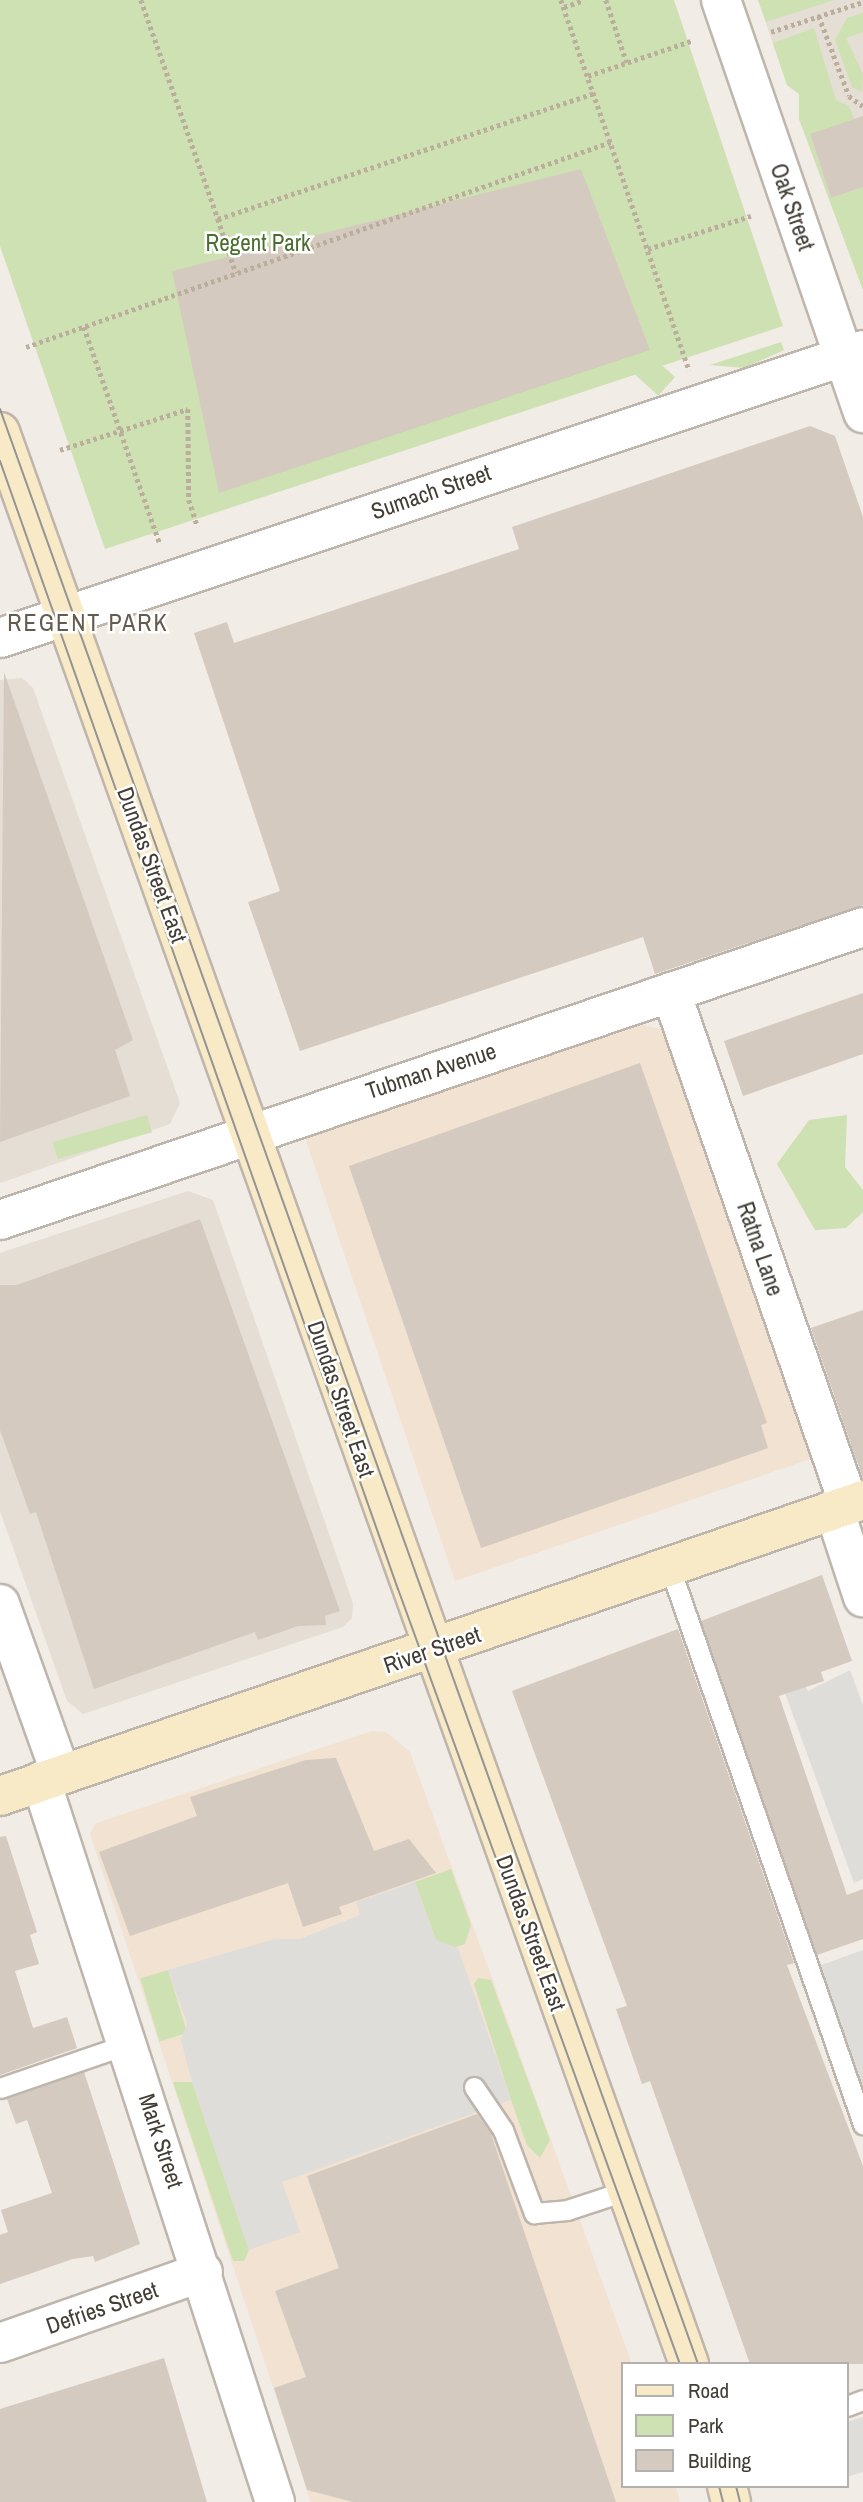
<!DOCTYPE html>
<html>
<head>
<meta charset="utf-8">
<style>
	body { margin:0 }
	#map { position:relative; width:863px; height:2502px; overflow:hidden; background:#f1ece5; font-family:"Archivo Narrow",sans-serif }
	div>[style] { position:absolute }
	.residential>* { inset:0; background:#e4ded4 }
	.commercial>* { inset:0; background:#f1e2d2 }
	.green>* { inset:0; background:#cee1b2; transform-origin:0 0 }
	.parking>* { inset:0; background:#dfddda }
	.building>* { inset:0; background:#d4cabf }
	.path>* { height:4.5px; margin-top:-2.25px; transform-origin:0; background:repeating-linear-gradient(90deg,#bbae9c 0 3.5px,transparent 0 7px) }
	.roads { filter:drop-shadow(2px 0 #beb6ac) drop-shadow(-2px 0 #beb6ac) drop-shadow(0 2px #beb6ac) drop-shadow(0 -2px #beb6ac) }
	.lane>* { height:19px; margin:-9.5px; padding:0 9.5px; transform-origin:9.5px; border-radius:9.5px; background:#fff }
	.street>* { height:38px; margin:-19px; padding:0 19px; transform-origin:19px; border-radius:19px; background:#fff }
	.secondary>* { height:38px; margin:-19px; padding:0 19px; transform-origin:19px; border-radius:19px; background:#f9eac7 }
	.tram>* { height:2px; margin:-1px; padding:0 1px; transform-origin:1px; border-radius:1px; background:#949494 }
	span { translate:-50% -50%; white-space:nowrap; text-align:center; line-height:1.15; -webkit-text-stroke:5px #fff; paint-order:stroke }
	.street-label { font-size:23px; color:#423d35 }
	.park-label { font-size:23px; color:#4a6e2f }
	.neighbourhood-label { font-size:24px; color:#645a4e; letter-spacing:2px }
	.legend { position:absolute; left:621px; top:2362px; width:228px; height:126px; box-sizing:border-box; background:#fff; border:2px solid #b3b1ae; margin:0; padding:9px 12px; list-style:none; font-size:21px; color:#423d35 }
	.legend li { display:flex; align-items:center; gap:14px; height:35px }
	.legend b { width:35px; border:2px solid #b3b1ae }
</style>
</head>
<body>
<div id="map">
	<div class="residential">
		<i style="clip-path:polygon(758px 0,863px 0,863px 290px,799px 119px,799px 94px,787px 85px)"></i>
		<i style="clip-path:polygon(22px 678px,33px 688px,180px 1103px,170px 1124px,0 1183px,0 680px)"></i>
		<i style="clip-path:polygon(188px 1191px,213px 1200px,353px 1603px,352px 1618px,343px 1627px,83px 1714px,67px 1701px,0 1511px,0 1253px)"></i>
	</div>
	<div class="commercial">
		<i style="clip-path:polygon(643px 1025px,675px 1032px,822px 1455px,455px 1581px,304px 1135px)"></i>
		<i style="clip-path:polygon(372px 1731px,386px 1732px,410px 1752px,632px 2364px,623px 2364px,623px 2486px,676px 2486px,680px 2502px,311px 2502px,90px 1834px,96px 1823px)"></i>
	</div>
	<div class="green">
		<i style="clip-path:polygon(0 0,674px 0,783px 326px,105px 549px,0 246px)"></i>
		<i style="clip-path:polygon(758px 0,834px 0,766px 22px)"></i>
		<i style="clip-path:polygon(863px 13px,863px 32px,846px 38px,863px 74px,862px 92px,852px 87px,835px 40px,847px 18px)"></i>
		<i style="clip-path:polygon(814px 28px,836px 100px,849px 106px,854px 119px,810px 135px,831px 198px,863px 187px,863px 290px,799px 119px,799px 94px,787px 85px,773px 43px)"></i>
		<i style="clip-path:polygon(781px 342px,784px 350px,744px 368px,710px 365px)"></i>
		<i style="left:675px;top:377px;width:25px;height:583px;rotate:132deg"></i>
		<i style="left:147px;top:1115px;width:18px;height:98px;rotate:74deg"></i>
		<i style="clip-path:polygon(847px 1115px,845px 1167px,863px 1190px,863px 1212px,846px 1228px,815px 1230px,777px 1164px,809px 1120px)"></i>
		<i style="clip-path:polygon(451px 1869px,471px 1925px,465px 1944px,450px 1949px,436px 1940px,415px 1882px)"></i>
		<i style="left:168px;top:1970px;width:66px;height:29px;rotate:73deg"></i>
		<i style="clip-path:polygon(478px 1978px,491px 1980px,550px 2140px,540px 2158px,527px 2145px,511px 2100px,474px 1984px)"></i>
		<i style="clip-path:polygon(173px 2082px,192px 2082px,249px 2250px,244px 2261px,233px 2261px)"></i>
	</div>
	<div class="parking">
		<i style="clip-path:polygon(850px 1670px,863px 1705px,863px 1879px,854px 1883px,785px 1693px,805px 1686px,808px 1691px)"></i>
		<i style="clip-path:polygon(415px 1882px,436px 1940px,458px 1948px,511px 2100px,282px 2182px,300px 2232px,249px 2250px,192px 2082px,181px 2040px,187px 2023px,168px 1970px,275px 1939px,300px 1939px,360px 1915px,356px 1902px)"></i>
		<i style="clip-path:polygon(863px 1950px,863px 2094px,816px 1967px)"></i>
		<i style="clip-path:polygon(863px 2417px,863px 2472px,847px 2477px,847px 2422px)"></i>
	</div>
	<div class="building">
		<i style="clip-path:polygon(863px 116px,863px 187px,831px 198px,810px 134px)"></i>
		<i style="clip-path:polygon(581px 169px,650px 350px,219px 493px,172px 271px)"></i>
		<i style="clip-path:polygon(810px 426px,835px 436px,863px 517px,863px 905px,655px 974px,643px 937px,300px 1051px,248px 902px,280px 891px,194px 633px,227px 622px,234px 643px,519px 549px,512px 527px)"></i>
		<i style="clip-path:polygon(4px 672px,133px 1040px,115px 1050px,130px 1096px,0 1142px)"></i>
		<i style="clip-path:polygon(863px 993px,863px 1054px,743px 1096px,724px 1041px)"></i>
		<i style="clip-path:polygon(640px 1063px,767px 1423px,761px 1425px,768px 1448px,481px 1548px,349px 1166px)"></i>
		<i style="clip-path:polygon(200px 1219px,340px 1611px,325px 1616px,326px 1625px,298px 1626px,258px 1640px,255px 1632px,94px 1689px,36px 1512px,30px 1514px,0 1430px,0 1285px,17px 1285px)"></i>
		<i style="clip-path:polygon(863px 1310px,863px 1479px,811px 1328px)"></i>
		<i style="clip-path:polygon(822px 1575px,852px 1661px,821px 1672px,824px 1681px,779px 1696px,847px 1895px,863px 1889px,863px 1939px,817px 1955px,701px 1621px)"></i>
		<i style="clip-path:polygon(678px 1629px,794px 1963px,787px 1965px,863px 2166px,863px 2364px,750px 2364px,650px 2081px,642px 2084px,616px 2009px,627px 2006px,512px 1691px)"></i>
		<i style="clip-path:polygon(336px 1758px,374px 1851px,409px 1839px,436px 1873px,339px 1907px,342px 1914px,303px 1927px,288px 1883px,130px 1936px,99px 1852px,197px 1816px,190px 1797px,306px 1760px)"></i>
		<i style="clip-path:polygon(6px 1836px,37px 1932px,30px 1935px,39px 1964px,15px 1971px,33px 2028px,67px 2017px,77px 2048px,0 2075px,0 1837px)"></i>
		<i style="clip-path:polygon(84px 2072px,140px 2244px,95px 2262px,93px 2256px,73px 2259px,0 2284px,0 2235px,8px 2232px,1px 2210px,52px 2193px,27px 2120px,16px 2124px,7px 2099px)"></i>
		<i style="clip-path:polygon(477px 2114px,491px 2134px,616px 2502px,353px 2502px,307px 2490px,274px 2388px,306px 2377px,275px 2291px,339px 2268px,307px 2176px)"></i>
		<i style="clip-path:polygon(164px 2358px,207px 2502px,0 2502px,0 2409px)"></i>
	</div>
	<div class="path">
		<i style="left:141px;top:0;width:232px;rotate:70.6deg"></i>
		<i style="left:218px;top:219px;width:397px;rotate:-18.5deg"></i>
		<i style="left:561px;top:0;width:392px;rotate:70.9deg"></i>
		<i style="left:606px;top:0;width:66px;rotate:71.6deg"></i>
		<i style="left:564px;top:7px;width:21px;rotate:-19deg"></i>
		<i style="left:819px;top:16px;width:85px;rotate:69.4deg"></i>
		<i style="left:849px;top:96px;width:17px;rotate:36deg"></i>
		<i style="left:771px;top:32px;width:97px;rotate:-18.1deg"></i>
		<i style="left:588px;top:76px;width:109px;rotate:-18.8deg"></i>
		<i style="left:218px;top:219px;width:57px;rotate:71.6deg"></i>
		<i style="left:648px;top:249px;width:108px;rotate:-17.8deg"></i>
		<i style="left:84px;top:327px;width:230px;rotate:70.7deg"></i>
		<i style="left:26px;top:347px;width:620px;rotate:-19.31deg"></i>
		<i style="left:60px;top:450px;width:134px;rotate:-17.8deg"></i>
		<i style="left:188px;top:409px;width:91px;rotate:89.4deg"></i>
		<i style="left:189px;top:500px;width:28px;rotate:72deg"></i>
	</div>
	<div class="roads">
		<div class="lane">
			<i style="left:670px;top:1568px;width:589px;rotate:70.86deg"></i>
			<i style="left:474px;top:2087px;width:52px;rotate:56deg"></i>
			<i style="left:503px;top:2130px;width:89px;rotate:69.5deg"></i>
			<i style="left:534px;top:2213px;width:33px;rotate:-5deg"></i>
			<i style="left:567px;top:2210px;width:61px;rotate:-18.1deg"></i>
			<i style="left:0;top:2088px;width:135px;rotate:-19deg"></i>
			<i style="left:847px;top:2406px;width:17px;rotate:-21deg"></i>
		</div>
		<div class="street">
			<i style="left:721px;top:0;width:437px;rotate:71deg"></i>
			<i style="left:0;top:638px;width:910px;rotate:-18.45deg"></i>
			<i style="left:671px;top:992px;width:543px;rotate:70.86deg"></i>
			<i style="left:0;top:1220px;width:911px;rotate:-18.75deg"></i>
			<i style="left:834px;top:1509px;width:93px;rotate:71.8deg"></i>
			<i style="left:0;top:1604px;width:181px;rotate:70.3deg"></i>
			<i style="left:41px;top:1781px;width:758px;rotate:72.02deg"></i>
			<i style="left:0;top:2343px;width:215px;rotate:-19.3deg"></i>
		</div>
		<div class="secondary">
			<i style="left:0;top:432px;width:2051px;rotate:70.37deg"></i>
			<i style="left:0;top:1796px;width:912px;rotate:-18.93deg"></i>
			<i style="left:727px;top:2486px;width:16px;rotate:76deg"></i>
		</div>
	</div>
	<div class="tram">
		<i style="left:0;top:409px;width:2076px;rotate:70.35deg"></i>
		<i style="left:0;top:461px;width:1196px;rotate:70.57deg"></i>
		<i style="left:398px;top:1589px;width:825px;rotate:70.01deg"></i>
		<i style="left:719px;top:2486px;width:16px;rotate:76deg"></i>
		<i style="left:736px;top:2486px;width:16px;rotate:76deg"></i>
	</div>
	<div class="street-label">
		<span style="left:792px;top:207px;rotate:71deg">Oak Street</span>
		<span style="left:431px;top:492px;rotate:-19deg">Sumach Street</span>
		<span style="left:152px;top:865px;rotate:70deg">Dundas Street East</span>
		<span style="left:431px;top:1071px;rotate:-18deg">Tubman Avenue</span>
		<span style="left:760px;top:1249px;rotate:71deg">Ratna Lane</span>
		<span style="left:341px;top:1399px;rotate:71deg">Dundas Street East</span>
		<span style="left:432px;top:1650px;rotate:-19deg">River Street</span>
		<span style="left:531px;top:1933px;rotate:70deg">Dundas Street East</span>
		<span style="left:161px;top:2141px;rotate:72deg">Mark Street</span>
		<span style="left:102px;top:2308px;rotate:-19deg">Defries Street</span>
	</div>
	<div class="park-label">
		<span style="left:258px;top:243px">Regent Park</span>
	</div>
	<div class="neighbourhood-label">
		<span style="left:88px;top:623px">REGENT PARK</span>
	</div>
	<ul class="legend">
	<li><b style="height:9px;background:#f9eac7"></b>Road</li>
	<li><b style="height:19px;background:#cee1b2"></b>Park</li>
	<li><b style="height:19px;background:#d4cabf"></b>Building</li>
	</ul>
</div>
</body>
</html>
